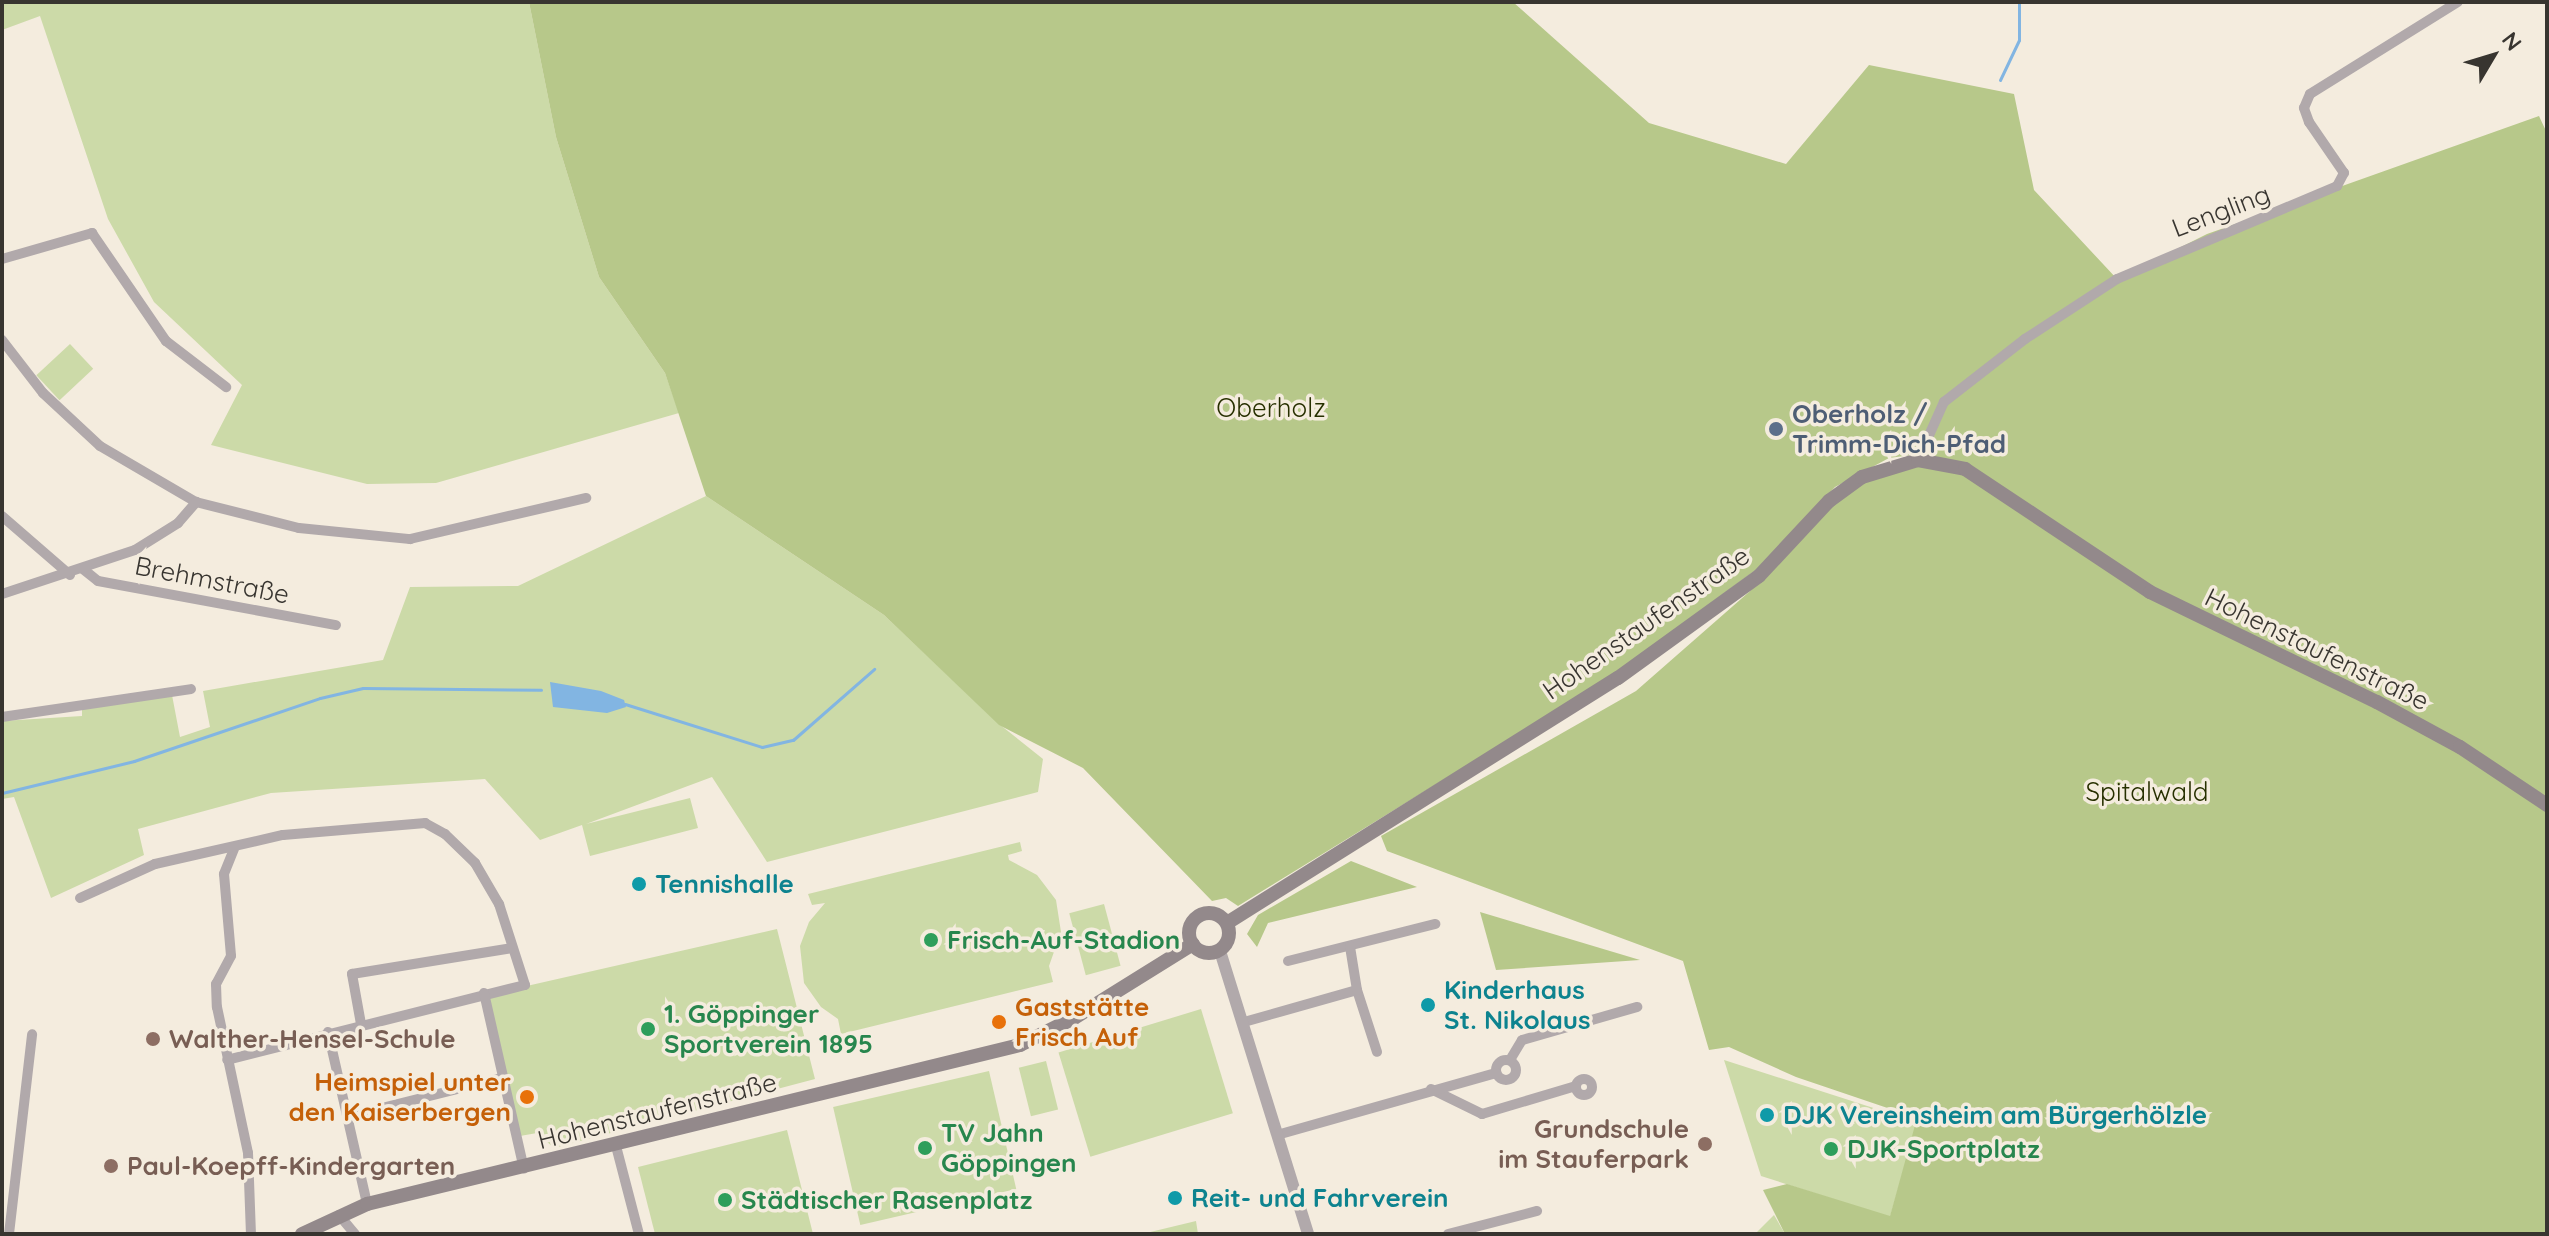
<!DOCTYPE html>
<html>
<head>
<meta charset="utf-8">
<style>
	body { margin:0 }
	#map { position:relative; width:2549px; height:1236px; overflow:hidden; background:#f4ecde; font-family:Quicksand,sans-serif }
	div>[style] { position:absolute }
	.green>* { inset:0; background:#ccdaa8; transform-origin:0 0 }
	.forest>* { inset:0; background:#b7c88a }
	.water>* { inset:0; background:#82b5e2 }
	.stream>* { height:3px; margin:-1.5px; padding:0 1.5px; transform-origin:1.5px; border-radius:1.5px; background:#82b5e2 }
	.minor>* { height:10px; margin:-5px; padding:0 5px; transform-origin:5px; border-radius:5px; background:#b1a9ab }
	.minor>.ring { margin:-5px; padding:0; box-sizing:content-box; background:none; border:10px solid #b1a9ab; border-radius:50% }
	.tertiary>* { height:12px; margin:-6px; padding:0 6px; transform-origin:6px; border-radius:6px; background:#b1a9ab }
	.secondary>* { height:14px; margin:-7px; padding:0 7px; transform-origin:7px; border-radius:7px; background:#93898b }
	.secondary>.ring { margin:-7px; padding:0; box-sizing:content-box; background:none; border:14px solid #93898b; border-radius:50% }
	.dots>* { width:22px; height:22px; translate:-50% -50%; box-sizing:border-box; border:4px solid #f4ecde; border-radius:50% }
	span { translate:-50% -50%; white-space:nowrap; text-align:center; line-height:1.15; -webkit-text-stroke:7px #f4ecde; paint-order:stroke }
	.street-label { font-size:26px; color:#383530 }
	.park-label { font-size:26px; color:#273000 }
	.service-label { font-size:26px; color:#4e5e75; font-weight:700 }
	.left { translate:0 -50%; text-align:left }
	.culture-label { font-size:26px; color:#0d838f; font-weight:700 }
	.leisure-label { font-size:26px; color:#27864d; font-weight:700 }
	.food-label { font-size:26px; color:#c56008; font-weight:700 }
	.right { translate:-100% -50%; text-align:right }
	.education-label { font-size:26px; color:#785e54; font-weight:700 }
	.frame { position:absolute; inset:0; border:4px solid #383530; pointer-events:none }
	.north { position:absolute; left:2453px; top:16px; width:80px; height:80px; -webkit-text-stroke:6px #f4ecde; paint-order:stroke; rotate:52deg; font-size:22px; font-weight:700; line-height:32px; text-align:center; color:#383530 }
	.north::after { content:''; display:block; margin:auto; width:28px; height:36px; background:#383530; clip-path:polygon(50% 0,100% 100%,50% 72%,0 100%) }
</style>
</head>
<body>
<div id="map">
	<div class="green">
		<i style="clip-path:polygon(2px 2px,529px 2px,556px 137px,599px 277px,665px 373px,679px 413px,436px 483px,367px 484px,211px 445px,242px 385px,154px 302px,108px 219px,40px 16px,2px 30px)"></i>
		<i style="left:70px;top:344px;width:34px;height:46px;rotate:47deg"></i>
		<i style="clip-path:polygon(706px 496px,884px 615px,999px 724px,1043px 759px,1038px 792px,767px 862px,712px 777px,586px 824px,690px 798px,698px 828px,590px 856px,582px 825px,540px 840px,485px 779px,271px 793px,138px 829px,144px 855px,51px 898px,14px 797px,2px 799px,2px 721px,82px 716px,82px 709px,172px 695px,180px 737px,210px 727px,203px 691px,383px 660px,410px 587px,518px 586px)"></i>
		<i style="clip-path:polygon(1020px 842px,1022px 851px,1008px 855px,1009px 860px,1037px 875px,1056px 900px,1061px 932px,1049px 966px,1053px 982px,841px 1034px,838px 1019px,821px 1007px,804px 983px,800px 946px,809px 922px,825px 903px,812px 905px,808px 894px)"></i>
		<i style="left:1104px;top:904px;width:64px;height:36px;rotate:75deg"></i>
		<i style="clip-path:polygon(777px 929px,815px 1079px,554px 1148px,537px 1133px,520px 1136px,487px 995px)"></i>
		<i style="left:1201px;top:1009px;width:109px;height:149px;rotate:73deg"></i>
		<i style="clip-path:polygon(1724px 1060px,1917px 1122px,1890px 1217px,1761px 1176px)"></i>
		<i style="left:1046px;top:1061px;width:50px;height:28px;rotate:76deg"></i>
		<i style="left:989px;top:1071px;width:121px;height:160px;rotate:77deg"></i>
		<i style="clip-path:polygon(787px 1130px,813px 1234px,655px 1234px,638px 1167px)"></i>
		<i style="clip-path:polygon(1774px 1215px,1785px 1234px,1755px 1234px)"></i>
		<i style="clip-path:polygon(1196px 1221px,1198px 1234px,1142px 1234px)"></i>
	</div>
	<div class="forest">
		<i style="clip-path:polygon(529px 2px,1513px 2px,1649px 123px,1786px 164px,1869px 65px,2014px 94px,2034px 190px,2117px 279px,2207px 234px,2539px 116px,2547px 133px,2547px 1234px,1785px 1234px,1763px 1190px,1787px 1184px,1890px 1216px,1917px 1118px,1796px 1077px,1729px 1047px,1709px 1050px,1683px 961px,1387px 851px,1381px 836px,1636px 691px,1749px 592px,1842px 495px,1919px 454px,1889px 458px,1835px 487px,1761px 566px,1609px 678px,1238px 906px,1226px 898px,1212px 901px,1083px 768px,999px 725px,884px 615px,706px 496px,665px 373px,599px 277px,556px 137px)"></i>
		<i style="clip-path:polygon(1351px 861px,1417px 887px,1268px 923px,1257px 947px,1247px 934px,1258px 915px)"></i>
		<i style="clip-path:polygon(1480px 912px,1640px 960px,1496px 970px)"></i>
	</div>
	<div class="water">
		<i style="clip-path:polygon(550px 682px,601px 691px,624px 700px,626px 707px,607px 713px,553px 707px)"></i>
	</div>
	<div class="stream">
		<i style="left:2000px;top:80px;width:44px;rotate:-64.6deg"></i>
		<i style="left:2019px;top:40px;width:38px;rotate:-90deg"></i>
		<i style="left:625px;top:704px;width:144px;rotate:17.4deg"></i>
		<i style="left:762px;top:747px;width:32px;rotate:-13deg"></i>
		<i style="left:793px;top:740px;width:108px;rotate:-41.2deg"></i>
		<i style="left:2px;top:793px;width:136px;rotate:-13.6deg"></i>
		<i style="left:134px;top:761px;width:196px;rotate:-18.7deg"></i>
		<i style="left:320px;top:698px;width:44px;rotate:-13.1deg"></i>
		<i style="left:363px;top:688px;width:178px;rotate:0.6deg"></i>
	</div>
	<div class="minor">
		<i style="left:2px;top:259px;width:94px;rotate:-16.1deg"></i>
		<i style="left:92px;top:233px;width:131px;rotate:55.6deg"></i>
		<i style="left:166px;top:341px;width:76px;rotate:37.5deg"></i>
		<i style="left:2px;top:340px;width:67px;rotate:52.3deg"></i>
		<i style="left:43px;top:393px;width:78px;rotate:42.9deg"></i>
		<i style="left:100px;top:446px;width:111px;rotate:30.3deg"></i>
		<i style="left:196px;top:502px;width:106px;rotate:14.2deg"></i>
		<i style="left:299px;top:528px;width:112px;rotate:5.7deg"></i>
		<i style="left:410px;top:539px;width:181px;rotate:-13.1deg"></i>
		<i style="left:1918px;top:460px;width:64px;rotate:-65.9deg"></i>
		<i style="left:1944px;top:402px;width:103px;rotate:-37.9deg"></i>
		<i style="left:2025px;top:339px;width:110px;rotate:-33.1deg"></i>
		<i style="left:2117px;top:279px;width:239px;rotate:-22.9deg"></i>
		<i style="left:2337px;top:186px;width:15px;rotate:-62deg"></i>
		<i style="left:2344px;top:173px;width:62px;rotate:-124.5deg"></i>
		<i style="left:2309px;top:122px;width:15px;rotate:-110deg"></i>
		<i style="left:2304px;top:108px;width:15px;rotate:-67deg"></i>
		<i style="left:2310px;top:94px;width:174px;rotate:-31.9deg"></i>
		<i style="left:2px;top:516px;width:90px;rotate:40.9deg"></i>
		<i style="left:83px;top:569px;width:19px;rotate:39deg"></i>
		<i style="left:98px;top:581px;width:242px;rotate:10.5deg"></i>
		<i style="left:2px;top:594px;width:140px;rotate:-18.3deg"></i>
		<i style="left:135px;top:550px;width:51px;rotate:-32.1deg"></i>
		<i style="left:178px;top:523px;width:28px;rotate:-49deg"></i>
		<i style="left:2px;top:717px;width:191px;rotate:-8.4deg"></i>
		<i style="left:234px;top:849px;width:27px;rotate:112deg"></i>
		<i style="left:224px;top:874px;width:82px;rotate:85.1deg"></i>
		<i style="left:231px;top:956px;width:32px;rotate:118deg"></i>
		<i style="left:216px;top:984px;width:23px;rotate:88deg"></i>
		<i style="left:217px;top:1007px;width:149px;rotate:78deg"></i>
		<i style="left:248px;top:1153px;width:81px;rotate:87.9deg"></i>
		<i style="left:80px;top:898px;width:82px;rotate:-24.4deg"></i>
		<i style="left:155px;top:864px;width:131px;rotate:-12.8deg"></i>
		<i style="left:283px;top:835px;width:143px;rotate:-4.8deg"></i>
		<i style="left:425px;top:823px;width:23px;rotate:29deg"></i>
		<i style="left:445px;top:834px;width:42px;rotate:44deg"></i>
		<i style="left:475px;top:863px;width:48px;rotate:59.7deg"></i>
		<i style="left:499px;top:904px;width:85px;rotate:72.2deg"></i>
		<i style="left:525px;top:985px;width:307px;rotate:165.9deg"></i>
		<i style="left:1288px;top:961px;width:152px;rotate:-14.1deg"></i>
		<i style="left:1357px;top:990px;width:65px;rotate:72.1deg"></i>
		<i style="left:484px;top:993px;width:180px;rotate:77.2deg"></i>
		<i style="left:1244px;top:1022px;width:117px;rotate:-15.8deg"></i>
		<i style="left:1357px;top:990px;width:44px;rotate:-99.2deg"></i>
		<i style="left:361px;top:1024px;width:51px;rotate:-100.2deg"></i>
		<i style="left:352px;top:974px;width:162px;rotate:-9.2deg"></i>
		<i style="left:328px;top:1032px;width:176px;rotate:77.2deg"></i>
		<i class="ring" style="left:1496px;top:1060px;width:10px;height:10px"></i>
		<i style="left:1510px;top:1060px;width:23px;rotate:-59deg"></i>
		<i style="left:1522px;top:1040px;width:120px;rotate:-16deg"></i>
		<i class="ring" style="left:1576px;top:1079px;width:6px;height:6px"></i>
		<i style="left:1431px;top:1089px;width:57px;rotate:26.1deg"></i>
		<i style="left:1482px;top:1114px;width:98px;rotate:-16.6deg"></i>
		<i style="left:350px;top:1116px;width:156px;rotate:-14.1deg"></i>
		<i style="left:1277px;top:1135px;width:228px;rotate:-15.8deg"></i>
		<i style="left:616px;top:1146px;width:91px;rotate:75.4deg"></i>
		<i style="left:339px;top:1215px;width:25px;rotate:50deg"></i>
		<i style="left:9px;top:1234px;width:201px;rotate:-83.4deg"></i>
		<i style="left:1448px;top:1234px;width:92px;rotate:-14.5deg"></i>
	</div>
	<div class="tertiary">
		<i style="left:1220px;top:951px;width:296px;rotate:72.7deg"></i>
	</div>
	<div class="secondary">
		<i class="ring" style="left:1189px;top:913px;width:26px;height:26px"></i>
		<i style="left:1227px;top:923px;width:461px;rotate:-32.1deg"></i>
		<i style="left:1618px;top:678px;width:174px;rotate:-35.9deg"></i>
		<i style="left:1759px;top:576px;width:103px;rotate:-47deg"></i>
		<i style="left:1829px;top:501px;width:41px;rotate:-36deg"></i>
		<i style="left:1862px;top:477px;width:59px;rotate:-16.9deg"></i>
		<i style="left:1918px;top:460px;width:48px;rotate:10.8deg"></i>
		<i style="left:1965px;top:469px;width:222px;rotate:33.6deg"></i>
		<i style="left:2150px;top:592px;width:252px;rotate:25.9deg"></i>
		<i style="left:2377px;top:702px;width:94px;rotate:28.5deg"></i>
		<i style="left:2460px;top:747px;width:105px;rotate:33.7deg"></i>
		<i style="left:302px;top:1234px;width:72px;rotate:-24.8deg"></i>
		<i style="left:367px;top:1204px;width:672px;rotate:-13.68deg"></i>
		<i style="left:1020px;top:1045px;width:60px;rotate:-26.6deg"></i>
		<i style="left:1074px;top:1018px;width:140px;rotate:-31.9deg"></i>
	</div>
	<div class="dots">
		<i style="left:1776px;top:429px;background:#5c6f8a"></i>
		<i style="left:639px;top:884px;background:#0f9aa8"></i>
		<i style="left:931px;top:940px;background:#2e9e5b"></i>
		<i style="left:1428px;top:1005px;background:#0f9aa8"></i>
		<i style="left:999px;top:1022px;background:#e8710a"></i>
		<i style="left:648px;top:1029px;background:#2e9e5b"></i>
		<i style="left:153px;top:1039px;background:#8d6e63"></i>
		<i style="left:527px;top:1097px;background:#e8710a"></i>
		<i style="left:1767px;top:1115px;background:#0f9aa8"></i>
		<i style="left:1705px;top:1144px;background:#8d6e63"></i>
		<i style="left:925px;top:1148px;background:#2e9e5b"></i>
		<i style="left:1831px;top:1149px;background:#2e9e5b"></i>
		<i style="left:111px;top:1166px;background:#8d6e63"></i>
		<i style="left:1175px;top:1198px;background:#0f9aa8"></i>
		<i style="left:725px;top:1200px;background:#2e9e5b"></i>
	</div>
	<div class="street-label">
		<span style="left:2221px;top:211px;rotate:-21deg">Lengling</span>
		<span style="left:212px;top:580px;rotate:11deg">Brehmstraße</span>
		<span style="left:1646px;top:623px;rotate:-35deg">Hohenstaufenstraße</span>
		<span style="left:2317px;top:649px;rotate:26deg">Hohenstaufenstraße</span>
		<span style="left:657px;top:1111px;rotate:-14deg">Hohenstaufenstraße</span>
	</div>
	<div class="park-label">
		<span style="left:1271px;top:408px">Oberholz</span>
		<span style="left:2147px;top:792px">Spitalwald</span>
	</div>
	<div class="service-label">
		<span class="left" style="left:1792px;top:429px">Oberholz /<br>Trimm-Dich-Pfad</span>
	</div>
	<div class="culture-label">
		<span class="left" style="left:655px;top:884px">Tennishalle</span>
		<span class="left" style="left:1444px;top:1005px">Kinderhaus<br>St. Nikolaus</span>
		<span class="left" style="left:1783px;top:1115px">DJK Vereinsheim am Bürgerhölzle</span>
		<span class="left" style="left:1191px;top:1198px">Reit- und Fahrverein</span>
	</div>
	<div class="leisure-label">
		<span class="left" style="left:947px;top:940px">Frisch-Auf-Stadion</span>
		<span class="left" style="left:664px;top:1029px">1. Göppinger<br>Sportverein 1895</span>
		<span class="left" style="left:941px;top:1148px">TV Jahn<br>Göppingen</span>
		<span class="left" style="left:1847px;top:1149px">DJK-Sportplatz</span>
		<span class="left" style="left:741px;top:1200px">Städtischer Rasenplatz</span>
	</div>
	<div class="food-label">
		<span class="left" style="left:1015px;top:1022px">Gaststätte<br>Frisch Auf</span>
		<span class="right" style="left:511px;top:1097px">Heimspiel unter<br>den Kaiserbergen</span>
	</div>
	<div class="education-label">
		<span class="left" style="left:169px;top:1039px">Walther-Hensel-Schule</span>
		<span class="right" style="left:1689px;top:1144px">Grundschule<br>im Stauferpark</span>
		<span class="left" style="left:127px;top:1166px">Paul-Koepff-Kindergarten</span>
	</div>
	<div class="frame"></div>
	<div class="north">N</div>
</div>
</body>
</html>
